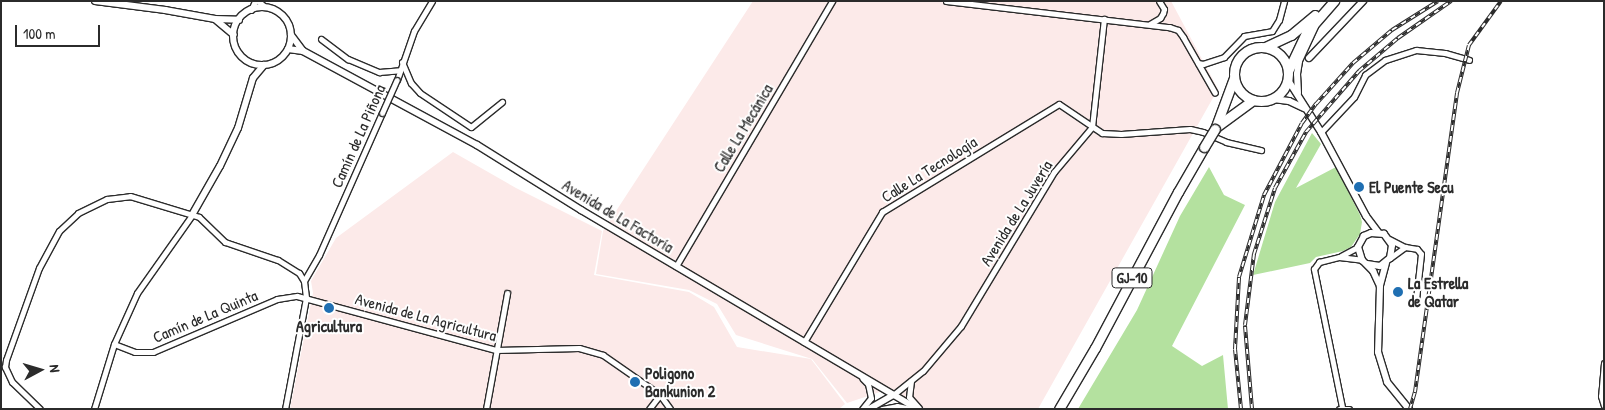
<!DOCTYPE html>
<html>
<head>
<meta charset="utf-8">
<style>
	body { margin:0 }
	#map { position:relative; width:1605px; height:410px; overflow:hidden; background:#fff; font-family:"Patrick Hand",sans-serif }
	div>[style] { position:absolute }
	.built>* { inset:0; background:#fceae9 }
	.green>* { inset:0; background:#b4e19f }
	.roads { filter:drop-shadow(1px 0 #2b2b2b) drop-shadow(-1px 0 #2b2b2b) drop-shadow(0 1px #2b2b2b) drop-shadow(0 -1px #2b2b2b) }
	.minor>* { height:5px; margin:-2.5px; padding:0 2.5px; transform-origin:2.5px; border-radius:2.5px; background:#fff }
	.tertiary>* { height:6px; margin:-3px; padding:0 3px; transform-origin:3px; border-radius:3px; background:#fff }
	.tertiary>.ring { margin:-3px; padding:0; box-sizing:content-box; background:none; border:6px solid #fff; border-radius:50% }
	.trunk>* { height:9px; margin:-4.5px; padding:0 4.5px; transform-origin:4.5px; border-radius:4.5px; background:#fff }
	.trunk>.ring { margin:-4.5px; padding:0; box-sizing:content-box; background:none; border:9px solid #fff; border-radius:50% }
	.rail>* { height:4px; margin-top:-2px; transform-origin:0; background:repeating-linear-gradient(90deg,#fff 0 5.5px,#2b2b2b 0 11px); box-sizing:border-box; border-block:1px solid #2b2b2b }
	.bridges { filter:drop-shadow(1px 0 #2b2b2b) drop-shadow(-1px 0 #2b2b2b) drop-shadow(0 1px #2b2b2b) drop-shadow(0 -1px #2b2b2b) }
	.minor-bridge>* { height:5px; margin:-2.5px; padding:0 2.5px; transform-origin:2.5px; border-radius:2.5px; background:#fff }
	.trunk-bridge>* { height:9px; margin:-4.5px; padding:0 4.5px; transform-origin:4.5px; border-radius:4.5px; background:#fff }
	.dots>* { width:14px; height:14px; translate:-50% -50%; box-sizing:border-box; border:2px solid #fff; border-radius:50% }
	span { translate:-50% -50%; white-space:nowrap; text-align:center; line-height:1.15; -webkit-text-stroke:4px #fff; paint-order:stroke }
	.shield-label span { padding:1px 4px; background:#fff; border:1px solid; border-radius:4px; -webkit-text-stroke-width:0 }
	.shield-label { font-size:15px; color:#2b2b2b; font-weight:700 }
	.street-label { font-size:16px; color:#2b2b2b }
	.poi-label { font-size:16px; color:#2b2b2b; font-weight:700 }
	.left { translate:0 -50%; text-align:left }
	.frame { position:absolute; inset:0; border:2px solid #2b2b2b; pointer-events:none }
	.north { position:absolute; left:15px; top:345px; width:50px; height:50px; -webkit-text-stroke:4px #fff; paint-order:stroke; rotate:84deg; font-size:14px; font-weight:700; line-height:20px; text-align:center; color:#2b2b2b }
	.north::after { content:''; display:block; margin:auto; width:18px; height:22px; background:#2b2b2b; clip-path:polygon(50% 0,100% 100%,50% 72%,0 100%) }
	.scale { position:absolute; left:15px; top:25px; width:85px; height:22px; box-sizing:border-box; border:2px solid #2b2b2b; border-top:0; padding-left:6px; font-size:15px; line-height:18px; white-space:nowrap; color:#2b2b2b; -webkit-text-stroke:4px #fff; paint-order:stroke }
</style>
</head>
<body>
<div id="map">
	<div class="built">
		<i style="clip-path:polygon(753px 1px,1171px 1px,1218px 89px,1038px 409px,925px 409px,889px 389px,847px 403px,812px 359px,736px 335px,717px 304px,689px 290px,596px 274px,603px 231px)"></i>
		<i style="clip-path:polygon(453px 152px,516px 188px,602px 231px,594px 275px,689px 292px,714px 307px,737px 347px,811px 359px,845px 404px,839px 409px,290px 409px,313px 293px,311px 281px,336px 238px)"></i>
	</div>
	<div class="green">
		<i style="clip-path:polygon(1312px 133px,1321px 144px,1296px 188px,1336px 167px,1360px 215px,1362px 222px,1360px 234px,1351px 247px,1343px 251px,1316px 257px,1310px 263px,1253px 275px,1275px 202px)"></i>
		<i style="clip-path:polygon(1209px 167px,1224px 195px,1245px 205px,1172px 346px,1202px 366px,1223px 355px,1228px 409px,1078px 409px,1137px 310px,1180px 216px)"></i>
	</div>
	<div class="roads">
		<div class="minor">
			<i style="left:258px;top:1px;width:9px;rotate:41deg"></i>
			<i style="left:946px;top:1px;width:225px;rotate:6.7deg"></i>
			<i style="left:1169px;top:27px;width:9px;rotate:18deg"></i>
			<i style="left:1178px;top:30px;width:9px;rotate:54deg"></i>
			<i style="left:1183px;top:37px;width:64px;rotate:60.3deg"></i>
			<i style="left:251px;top:10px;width:10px;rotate:-66deg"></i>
			<i style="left:1150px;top:24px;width:12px;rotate:-31deg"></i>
			<i style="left:1160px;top:18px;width:6px;rotate:-59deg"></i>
			<i style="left:1163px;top:13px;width:4px;rotate:-76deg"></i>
			<i style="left:1164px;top:9px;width:9px;rotate:-122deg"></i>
			<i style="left:321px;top:39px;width:34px;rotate:37deg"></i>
			<i style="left:348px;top:59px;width:34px;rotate:23deg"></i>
			<i style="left:379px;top:72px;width:21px;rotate:-5deg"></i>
			<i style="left:402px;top:62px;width:23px;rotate:67deg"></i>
			<i style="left:411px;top:83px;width:13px;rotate:48deg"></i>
			<i style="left:420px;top:93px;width:61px;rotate:33.7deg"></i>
			<i style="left:471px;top:127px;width:40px;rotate:-39deg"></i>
			<i style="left:1198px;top:63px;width:5px;rotate:11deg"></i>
			<i style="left:1203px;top:64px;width:22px;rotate:-18deg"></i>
			<i style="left:1224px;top:57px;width:29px;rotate:-46deg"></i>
			<i style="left:1244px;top:36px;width:28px;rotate:-10deg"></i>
			<i style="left:1272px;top:31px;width:13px;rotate:-58deg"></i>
			<i style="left:1279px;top:20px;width:20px;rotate:-75deg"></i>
			<i style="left:397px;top:80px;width:52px;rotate:-70.9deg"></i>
			<i style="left:414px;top:31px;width:35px;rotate:-59deg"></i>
			<i style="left:1321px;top:132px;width:48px;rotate:-46.7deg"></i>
			<i style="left:1354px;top:97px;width:25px;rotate:-63deg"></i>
			<i style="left:1365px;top:75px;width:25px;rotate:-37deg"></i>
			<i style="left:1385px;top:60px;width:33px;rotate:-18deg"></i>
			<i style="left:1416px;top:50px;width:29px;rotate:6deg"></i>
			<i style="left:1445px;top:53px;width:25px;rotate:16deg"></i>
			<i style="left:1389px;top:239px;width:18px;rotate:27deg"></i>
			<i style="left:1405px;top:247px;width:12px;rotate:9deg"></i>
			<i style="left:1417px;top:249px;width:6px;rotate:51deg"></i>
			<i style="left:1421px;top:254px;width:45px;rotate:96.3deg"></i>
			<i style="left:1341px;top:256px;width:19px;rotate:-28deg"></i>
			<i style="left:1390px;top:258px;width:19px;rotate:-36deg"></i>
			<i style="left:676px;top:266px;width:308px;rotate:-59.5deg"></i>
			<i style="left:304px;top:281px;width:30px;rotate:-60deg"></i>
			<i style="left:319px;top:255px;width:155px;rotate:-66.1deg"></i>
			<i style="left:804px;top:342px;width:152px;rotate:-59deg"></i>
			<i style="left:882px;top:212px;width:207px;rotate:-31.4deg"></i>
			<i style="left:1059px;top:104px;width:52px;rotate:34deg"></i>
			<i style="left:1102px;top:133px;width:19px;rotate:3deg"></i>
			<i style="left:1121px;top:134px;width:69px;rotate:-4.1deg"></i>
			<i style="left:1190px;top:129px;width:13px;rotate:13deg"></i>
			<i style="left:1203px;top:132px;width:25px;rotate:23deg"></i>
			<i style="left:1226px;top:142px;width:36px;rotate:13deg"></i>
			<i style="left:114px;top:344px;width:22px;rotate:21deg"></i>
			<i style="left:135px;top:352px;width:18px"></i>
			<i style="left:153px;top:352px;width:135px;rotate:-23.1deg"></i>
			<i style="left:277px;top:299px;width:20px;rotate:-9deg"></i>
			<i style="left:297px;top:296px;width:206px;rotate:15.2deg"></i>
			<i style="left:496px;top:350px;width:83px;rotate:-1.4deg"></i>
			<i style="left:579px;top:348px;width:25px;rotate:16deg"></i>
			<i style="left:603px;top:355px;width:56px;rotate:34.8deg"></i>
			<i style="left:649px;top:387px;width:14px;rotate:36deg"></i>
			<i style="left:660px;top:395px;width:17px;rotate:54deg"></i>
			<i style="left:1604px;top:363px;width:33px;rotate:95deg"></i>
			<i style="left:1601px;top:396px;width:10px;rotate:73deg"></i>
			<i style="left:911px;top:381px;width:16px;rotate:97deg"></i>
			<i style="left:909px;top:397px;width:15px;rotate:48deg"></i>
			<i style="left:893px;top:395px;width:38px;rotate:-39deg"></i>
			<i style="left:923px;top:371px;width:59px;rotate:-49.8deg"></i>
			<i style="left:961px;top:326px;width:180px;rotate:-58.9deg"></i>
			<i style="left:1054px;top:172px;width:59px;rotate:-49.8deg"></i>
			<i style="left:1092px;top:127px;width:109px;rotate:-83.7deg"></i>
			<i style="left:1342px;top:407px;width:141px;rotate:-101.5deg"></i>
			<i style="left:1314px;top:269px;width:9px;rotate:-54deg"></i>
			<i style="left:1319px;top:262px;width:21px;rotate:-14deg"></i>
			<i style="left:1339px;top:257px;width:23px;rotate:7deg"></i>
			<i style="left:40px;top:409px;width:39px;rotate:-136deg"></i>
			<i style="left:12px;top:382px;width:17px;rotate:-115deg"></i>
			<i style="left:5px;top:367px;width:7px;rotate:-82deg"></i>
			<i style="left:6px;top:360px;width:98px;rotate:-70.3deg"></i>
			<i style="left:39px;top:268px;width:42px;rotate:-61.6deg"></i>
			<i style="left:59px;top:231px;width:26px;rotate:-43deg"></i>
			<i style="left:78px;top:213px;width:32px;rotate:-26deg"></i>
			<i style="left:107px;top:199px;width:23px;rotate:-7deg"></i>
			<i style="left:130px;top:196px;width:72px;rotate:16.9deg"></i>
			<i style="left:199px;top:217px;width:36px;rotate:44deg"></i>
			<i style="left:225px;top:242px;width:56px;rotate:18.8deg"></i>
			<i style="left:278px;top:260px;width:25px;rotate:32deg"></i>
			<i style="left:299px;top:273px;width:9px;rotate:58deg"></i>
			<i style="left:304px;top:281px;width:17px;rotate:83deg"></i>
			<i style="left:306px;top:298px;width:113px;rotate:100.7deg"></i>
			<i style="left:94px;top:409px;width:68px;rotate:-72.9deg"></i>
			<i style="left:114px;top:344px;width:56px;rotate:-65.7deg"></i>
			<i style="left:137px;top:293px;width:95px;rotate:-54.8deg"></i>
			<i style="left:486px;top:409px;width:118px;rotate:-79.7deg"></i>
			<i style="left:649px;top:409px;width:18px;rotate:-52deg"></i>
			<i style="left:862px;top:409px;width:14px;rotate:-51deg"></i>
			<i style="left:871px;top:398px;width:14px;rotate:-102deg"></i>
			<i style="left:868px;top:384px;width:8px;rotate:-135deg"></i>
			<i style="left:882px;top:409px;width:15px;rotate:-11deg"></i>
			<i style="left:897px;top:406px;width:14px;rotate:12deg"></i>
			<i style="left:1339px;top:409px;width:10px"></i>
		</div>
		<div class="tertiary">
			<i style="left:95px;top:1px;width:71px;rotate:7.3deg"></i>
			<i style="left:165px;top:10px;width:51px;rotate:10.2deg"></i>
			<i style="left:215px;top:19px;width:24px;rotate:2deg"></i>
			<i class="ring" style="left:233px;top:7px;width:52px;height:52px"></i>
			<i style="left:216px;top:20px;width:23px;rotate:40deg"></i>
			<i style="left:291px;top:35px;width:20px;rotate:53deg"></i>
			<i style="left:288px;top:49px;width:15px;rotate:8deg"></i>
			<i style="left:303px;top:51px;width:198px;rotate:28.4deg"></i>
			<i style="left:477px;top:145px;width:123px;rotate:32deg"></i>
			<i style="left:581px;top:210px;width:391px;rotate:30.6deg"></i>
			<i style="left:1309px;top:58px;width:79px;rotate:-46.5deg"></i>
			<i style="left:1288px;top:80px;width:62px;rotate:57.6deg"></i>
			<i style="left:1321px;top:132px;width:95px;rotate:61.8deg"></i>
			<i style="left:1366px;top:216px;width:20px;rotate:53deg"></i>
			<i style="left:1298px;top:93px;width:19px;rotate:-93deg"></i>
			<i style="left:1297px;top:74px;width:13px;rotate:-81deg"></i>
			<i style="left:1299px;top:61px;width:38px;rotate:-65deg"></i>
			<i style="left:1273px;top:99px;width:16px;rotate:7deg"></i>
			<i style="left:1289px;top:101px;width:17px;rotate:25deg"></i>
			<i style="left:192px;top:215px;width:56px;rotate:-60.3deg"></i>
			<i style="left:220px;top:166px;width:42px;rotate:-64.7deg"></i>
			<i style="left:238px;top:128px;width:52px;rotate:-73.3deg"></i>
			<i style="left:253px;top:78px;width:17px;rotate:-50deg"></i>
			<i style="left:1386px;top:263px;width:24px;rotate:105deg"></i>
			<i style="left:1380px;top:286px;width:66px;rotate:91.7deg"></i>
			<i style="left:1378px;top:352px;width:31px;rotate:73deg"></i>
			<i style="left:1387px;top:382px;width:35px;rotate:51deg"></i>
			<i style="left:1367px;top:264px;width:13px;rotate:9deg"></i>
			<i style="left:1380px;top:266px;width:13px;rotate:-39deg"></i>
			<i style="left:1390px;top:258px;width:13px;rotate:-81deg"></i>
			<i style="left:1392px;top:245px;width:14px;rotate:-126deg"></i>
			<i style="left:1384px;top:234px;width:13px;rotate:-176deg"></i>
			<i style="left:1371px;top:233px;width:8px;rotate:157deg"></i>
			<i style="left:1364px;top:236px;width:13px;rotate:119deg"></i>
			<i style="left:1358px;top:247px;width:14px;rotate:73deg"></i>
			<i style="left:1362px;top:260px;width:16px;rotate:45deg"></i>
			<i style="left:1373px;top:271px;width:14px;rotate:65deg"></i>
			<i style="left:869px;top:409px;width:28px;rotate:-30deg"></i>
		</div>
		<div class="trunk">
			<i class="ring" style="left:1234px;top:47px;width:45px;height:45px"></i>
			<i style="left:1265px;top:47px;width:29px;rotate:-25deg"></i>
			<i style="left:1291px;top:35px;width:31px;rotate:-40deg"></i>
			<i style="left:1288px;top:71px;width:42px;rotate:-64.7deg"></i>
			<i style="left:1306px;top:33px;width:43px;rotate:-48.8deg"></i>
			<i style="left:1216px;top:127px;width:46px;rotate:-36.1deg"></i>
			<i style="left:1215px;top:129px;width:54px;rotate:-69.6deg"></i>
			<i style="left:1059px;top:409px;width:71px;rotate:-59.5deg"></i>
			<i style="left:1095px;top:348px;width:177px;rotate:-62deg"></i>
			<i style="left:1178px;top:192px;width:52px;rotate:-60deg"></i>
		</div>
	</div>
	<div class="rail">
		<i style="left:1241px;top:409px;width:60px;rotate:-95.7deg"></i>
		<i style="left:1235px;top:349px;width:72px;rotate:-86.8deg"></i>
		<i style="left:1239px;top:277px;width:86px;rotate:-73deg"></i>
		<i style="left:1264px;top:195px;width:81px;rotate:-62.2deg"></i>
		<i style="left:1302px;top:123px;width:24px;rotate:-54deg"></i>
		<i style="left:1316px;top:104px;width:55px;rotate:-47.9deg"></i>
		<i style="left:1353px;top:63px;width:51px;rotate:-40.2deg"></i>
		<i style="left:1392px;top:30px;width:54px;rotate:-32.2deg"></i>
		<i style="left:1252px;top:409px;width:84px;rotate:-94.8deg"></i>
		<i style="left:1245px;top:325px;width:72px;rotate:-82.8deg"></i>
		<i style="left:1254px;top:254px;width:69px;rotate:-72.3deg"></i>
		<i style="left:1275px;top:188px;width:64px;rotate:-61deg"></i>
		<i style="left:1306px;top:132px;width:81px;rotate:-49deg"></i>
		<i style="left:1359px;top:71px;width:51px;rotate:-40.2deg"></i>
		<i style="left:1398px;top:38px;width:65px;rotate:-34.9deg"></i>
		<i style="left:1410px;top:409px;width:18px;rotate:-74deg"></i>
		<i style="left:1415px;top:392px;width:302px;rotate:-82deg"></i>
		<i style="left:1457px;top:93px;width:49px;rotate:-76deg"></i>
		<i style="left:1469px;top:45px;width:54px;rotate:-54deg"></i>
	</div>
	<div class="bridges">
		<div class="minor-bridge">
			<i style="left:382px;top:113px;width:36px;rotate:-66deg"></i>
		</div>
		<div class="trunk-bridge">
			<i style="left:1204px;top:147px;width:21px;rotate:-59deg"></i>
		</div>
	</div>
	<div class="dots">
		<i style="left:1359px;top:187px;background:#1f6fb2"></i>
		<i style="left:1398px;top:292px;background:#1f6fb2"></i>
		<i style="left:329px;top:308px;background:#1f6fb2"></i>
		<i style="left:635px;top:382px;background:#1f6fb2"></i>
	</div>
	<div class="shield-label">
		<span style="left:1132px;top:278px">GJ-10</span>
	</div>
	<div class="street-label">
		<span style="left:743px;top:128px;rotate:-59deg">Calle La Mecánica</span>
		<span style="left:358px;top:136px;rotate:-66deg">Camín de La Piñona</span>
		<span style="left:929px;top:169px;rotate:-32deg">Calle La Tecnología</span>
		<span style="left:1016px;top:213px;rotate:-58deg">Avenida de La Juvería</span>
		<span style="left:618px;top:216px;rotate:31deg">Avenida de La Factoría</span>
		<span style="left:205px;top:316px;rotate:-23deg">Camín de La Quinta</span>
		<span style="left:426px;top:317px;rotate:15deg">Avenida de La Agricultura</span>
	</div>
	<div class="poi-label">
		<span class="left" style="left:1369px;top:187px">El Puente Secu</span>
		<span class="left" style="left:1408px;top:292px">La Estrella<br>de Qatar</span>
		<span style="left:329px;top:326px">Agricultura</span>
		<span class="left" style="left:645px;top:382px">Poligono<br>Bankunion 2</span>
	</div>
	<div class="frame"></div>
	<div class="north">N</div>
	<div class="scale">100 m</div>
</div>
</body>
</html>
